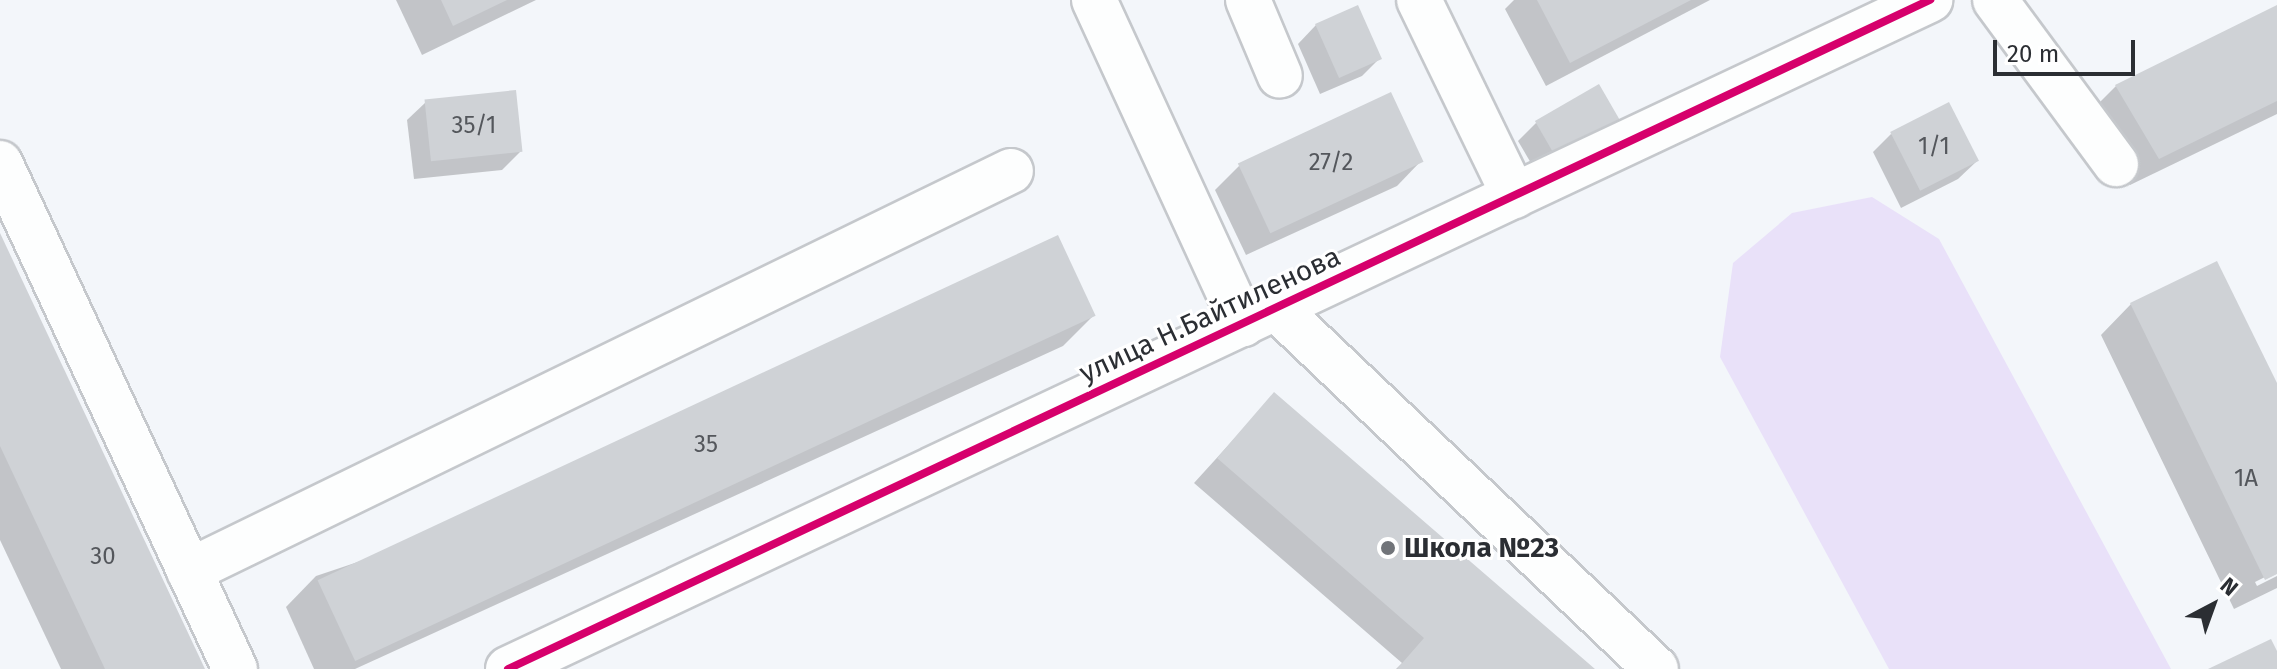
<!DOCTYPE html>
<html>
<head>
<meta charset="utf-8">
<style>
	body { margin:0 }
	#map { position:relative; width:2277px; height:669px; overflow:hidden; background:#f3f6fa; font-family:"Fira Sans",sans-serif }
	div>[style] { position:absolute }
	.green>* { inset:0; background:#e9e1f9 }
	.shadow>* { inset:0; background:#0003 }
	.building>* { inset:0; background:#cfd2d6; transform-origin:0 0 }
	.roads { filter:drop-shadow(2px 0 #c5c8cc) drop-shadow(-2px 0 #c5c8cc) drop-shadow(0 2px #c5c8cc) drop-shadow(0 -2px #c5c8cc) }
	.minor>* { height:44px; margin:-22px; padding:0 22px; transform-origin:22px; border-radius:22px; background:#fdfefe }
	.cycleway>* { height:8px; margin:-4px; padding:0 4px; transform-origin:4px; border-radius:4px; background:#d6006c }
	.dots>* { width:22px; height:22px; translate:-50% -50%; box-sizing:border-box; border:4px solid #fff; border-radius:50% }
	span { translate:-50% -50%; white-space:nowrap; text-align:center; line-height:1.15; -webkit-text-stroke:6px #fff; paint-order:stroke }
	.number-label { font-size:24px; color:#54575c }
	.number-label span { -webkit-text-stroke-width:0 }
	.street-label { font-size:28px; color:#2b2e33 }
	.poi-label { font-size:28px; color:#2b2e33; font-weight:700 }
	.left { translate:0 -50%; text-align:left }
	.north { position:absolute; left:2173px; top:565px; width:80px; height:80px; -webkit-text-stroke:6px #fff; paint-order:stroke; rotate:41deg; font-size:22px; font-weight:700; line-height:32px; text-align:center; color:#2b2e33 }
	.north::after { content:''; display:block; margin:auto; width:28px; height:36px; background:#2b2e33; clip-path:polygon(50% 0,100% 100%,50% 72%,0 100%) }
	.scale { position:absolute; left:1993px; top:40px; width:142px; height:36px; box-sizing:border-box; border:4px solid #2b2e33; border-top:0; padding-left:10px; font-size:24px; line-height:28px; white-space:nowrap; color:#2b2e33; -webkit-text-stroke:6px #fff; paint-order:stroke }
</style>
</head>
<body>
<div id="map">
	<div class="green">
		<i style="clip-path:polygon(1872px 197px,1939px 239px,2171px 669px,1889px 669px,1720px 357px,1733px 263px,1792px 213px)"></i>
	</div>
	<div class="shadow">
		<i style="clip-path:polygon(396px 0,536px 0,422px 55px)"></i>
		<i style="clip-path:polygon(1514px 0,1710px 0,1546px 86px,1505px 9px)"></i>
		<i style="clip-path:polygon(2277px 7px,2277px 114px,2130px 185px,2088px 114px,2116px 86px)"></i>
		<i style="clip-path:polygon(1316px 25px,1380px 58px,1362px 76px,1320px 94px,1298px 44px)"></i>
		<i style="clip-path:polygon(426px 102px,520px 152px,502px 170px,414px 179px,407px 120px)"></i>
		<i style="clip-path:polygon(1536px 123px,1600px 139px,1538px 175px,1518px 141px)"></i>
		<i style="clip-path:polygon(1891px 134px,1977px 161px,1958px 179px,1901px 208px,1873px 152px)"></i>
		<i style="clip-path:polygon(1421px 161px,1397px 186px,1246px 255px,1215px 190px,1239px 166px)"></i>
		<i style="clip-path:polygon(0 238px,203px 669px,61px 669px,0 540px)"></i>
		<i style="clip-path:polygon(2131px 304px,2277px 388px,2277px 571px,2255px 582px,2257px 586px,2277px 576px,2277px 588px,2234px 609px,2101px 335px)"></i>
		<i style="clip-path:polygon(1094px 315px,1063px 346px,355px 669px,314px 669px,286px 607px,316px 576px)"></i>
		<i style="clip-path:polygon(1275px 394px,1592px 669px,1396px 669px,1402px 663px,1194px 483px)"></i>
	</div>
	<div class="building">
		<i style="clip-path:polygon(441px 0,507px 0,453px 26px)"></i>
		<i style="clip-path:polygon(1537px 0,1691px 0,1570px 63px)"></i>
		<i style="left:1358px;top:5px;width:59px;height:47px;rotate:66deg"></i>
		<i style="clip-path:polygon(2277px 5px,2277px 101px,2159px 159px,2115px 85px)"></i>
		<i style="left:1599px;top:84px;width:43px;height:74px;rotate:60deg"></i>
		<i style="left:516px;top:90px;width:62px;height:92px;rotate:84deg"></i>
		<i style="left:1391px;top:92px;width:77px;height:169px;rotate:65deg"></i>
		<i style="left:1949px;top:102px;width:66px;height:66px;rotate:63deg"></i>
		<i style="clip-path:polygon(0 233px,205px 669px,105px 669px,0 446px)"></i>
		<i style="left:1058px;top:235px;width:89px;height:817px;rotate:65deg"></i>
		<i style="clip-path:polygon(2217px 261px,2277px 383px,2277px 574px,2265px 580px,2130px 303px)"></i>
		<i style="clip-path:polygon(1274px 392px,1595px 669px,1397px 669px,1424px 638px,1217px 458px)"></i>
		<i style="clip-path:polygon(2271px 639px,2277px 651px,2277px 669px,2208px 669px)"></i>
	</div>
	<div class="roads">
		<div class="minor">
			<i style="left:1094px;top:0;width:357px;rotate:65.3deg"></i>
			<i style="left:1248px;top:0;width:82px;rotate:67.2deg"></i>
			<i style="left:1419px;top:0;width:218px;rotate:64.1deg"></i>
			<i style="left:1995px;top:0;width:204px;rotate:53.6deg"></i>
			<i style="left:0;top:163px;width:558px;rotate:65.09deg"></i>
			<i style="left:1276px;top:308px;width:524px;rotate:43.53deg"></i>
			<i style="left:189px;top:571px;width:914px;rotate:-25.95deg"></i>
			<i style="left:508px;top:669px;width:1572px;rotate:-25.2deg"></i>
		</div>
	</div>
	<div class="cycleway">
		<i style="left:508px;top:669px;width:1572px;rotate:-25.2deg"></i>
	</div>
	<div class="dots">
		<i style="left:1388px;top:548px;background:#717479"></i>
	</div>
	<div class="number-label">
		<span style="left:474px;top:126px">35/1</span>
		<span style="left:1934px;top:147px">1/1</span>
		<span style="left:1331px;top:163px">27/2</span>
		<span style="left:706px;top:445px">35</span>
		<span style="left:2246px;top:479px">1А</span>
		<span style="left:103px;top:557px">30</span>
	</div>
	<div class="street-label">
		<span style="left:1210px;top:315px;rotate:-25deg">улица Н.Байтиленова</span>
	</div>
	<div class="poi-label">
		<span class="left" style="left:1404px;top:548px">Школа №23</span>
	</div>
	<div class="north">N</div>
	<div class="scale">20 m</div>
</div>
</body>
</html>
